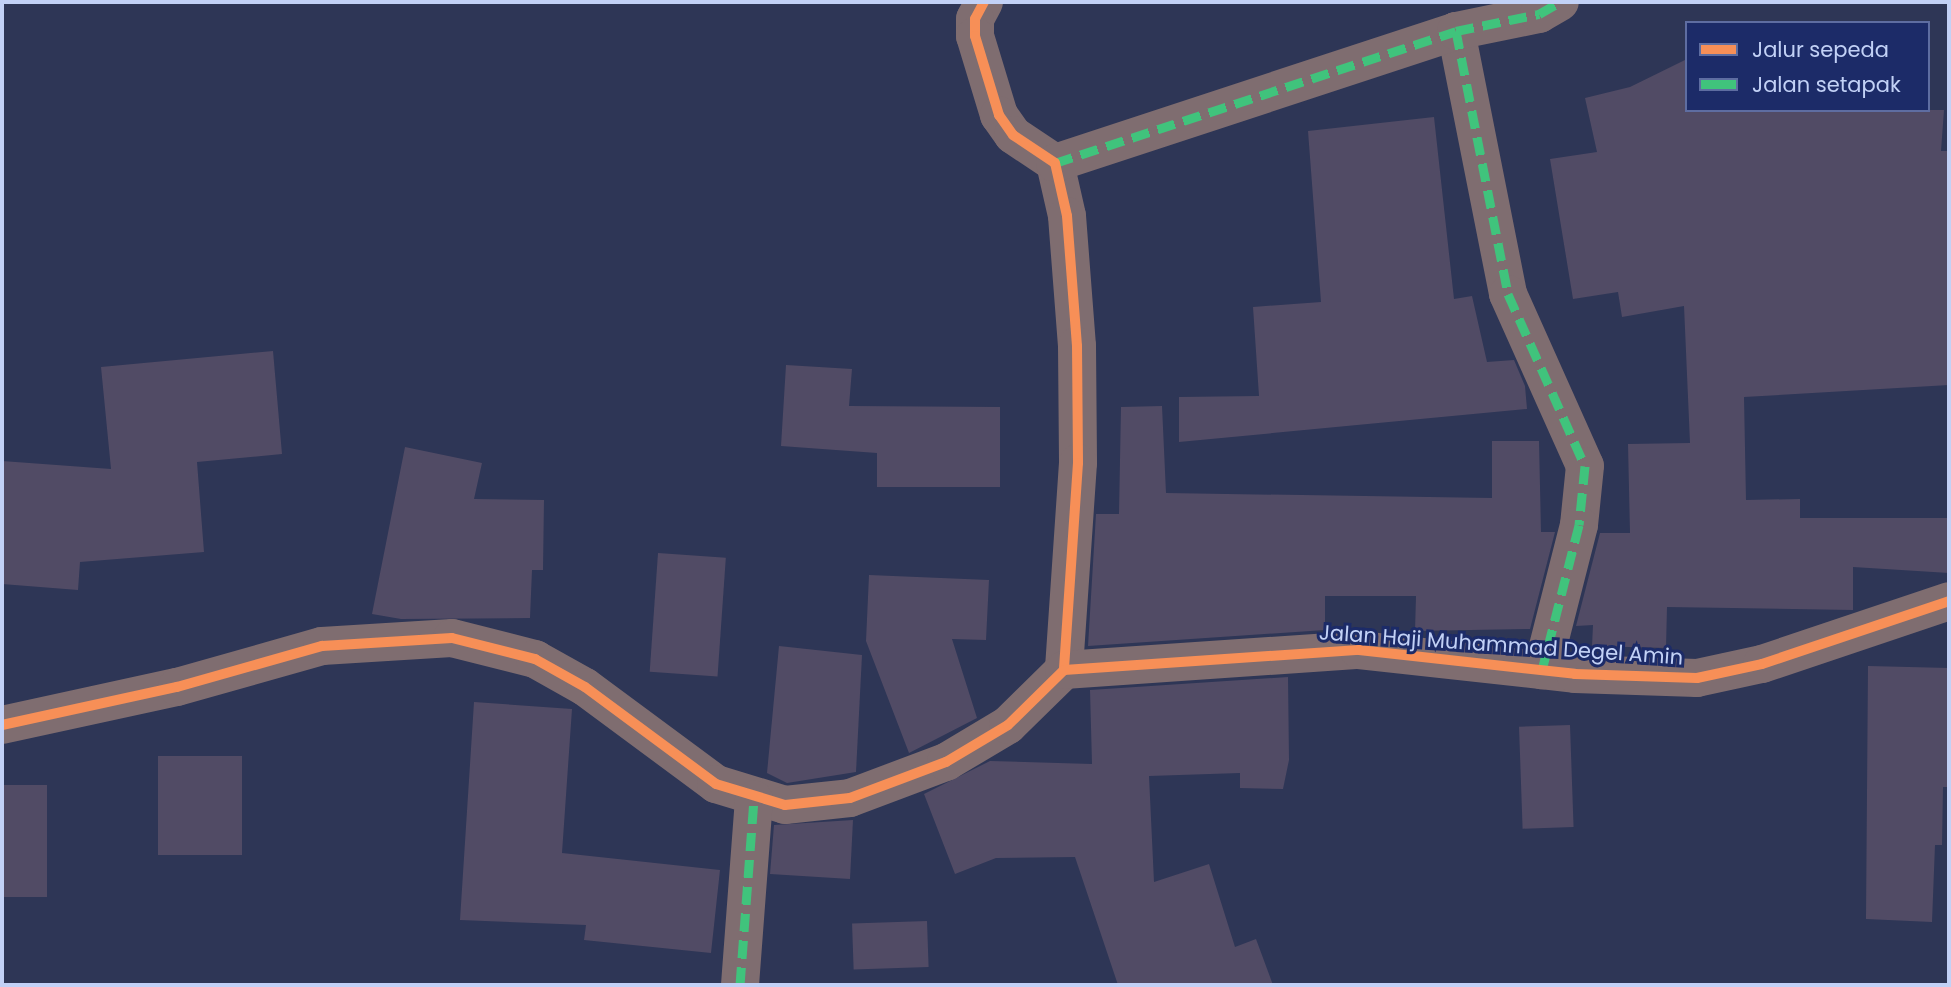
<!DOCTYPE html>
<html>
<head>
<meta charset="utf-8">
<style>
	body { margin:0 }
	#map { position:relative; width:1951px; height:987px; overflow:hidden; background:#2e3656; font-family:Poppins,sans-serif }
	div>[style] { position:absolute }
	.building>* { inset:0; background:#514b65; transform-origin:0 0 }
	.minor>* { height:38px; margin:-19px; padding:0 19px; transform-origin:19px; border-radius:19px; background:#7f6d70 }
	.quiet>* { height:9px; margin-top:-4.5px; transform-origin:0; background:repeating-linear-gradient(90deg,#40c37c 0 18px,transparent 0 27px) }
	.cycleway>* { height:10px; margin:-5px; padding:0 5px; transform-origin:5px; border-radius:5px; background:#f78f57 }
	span { translate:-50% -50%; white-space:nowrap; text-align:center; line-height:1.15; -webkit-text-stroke:6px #1c2b68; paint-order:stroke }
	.street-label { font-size:21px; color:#c2d1f6 }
	.frame { position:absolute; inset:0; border:4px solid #c2d1f6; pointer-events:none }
	.legend { position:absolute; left:1685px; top:21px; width:245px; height:91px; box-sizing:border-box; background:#1c2b68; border:2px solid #5e6da1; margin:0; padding:9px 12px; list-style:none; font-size:21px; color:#c2d1f6 }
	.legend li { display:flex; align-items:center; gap:14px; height:35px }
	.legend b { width:35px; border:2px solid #5e6da1 }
</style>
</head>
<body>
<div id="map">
	<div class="building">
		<i style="clip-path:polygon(1687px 59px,1687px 110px,1944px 110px,1941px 151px,1949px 151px,1949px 385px,1744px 397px,1746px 500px,1800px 499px,1800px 518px,1949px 518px,1949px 573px,1853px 567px,1853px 610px,1667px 607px,1666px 648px,1592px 646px,1593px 625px,1576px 626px,1600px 533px,1630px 533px,1628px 444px,1690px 443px,1684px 306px,1622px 317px,1618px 292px,1573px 299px,1550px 159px,1597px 152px,1585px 98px,1630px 87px)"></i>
		<i style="clip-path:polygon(1434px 117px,1454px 299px,1472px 296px,1487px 362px,1514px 360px,1525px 386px,1527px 409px,1179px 442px,1179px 397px,1259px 396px,1253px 307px,1321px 302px,1308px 131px)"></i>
		<i style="clip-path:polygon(273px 351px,282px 454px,197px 462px,204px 552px,80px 562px,78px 590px,2px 584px,2px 461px,111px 469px,101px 367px)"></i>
		<i style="clip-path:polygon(786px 365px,852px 369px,849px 406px,1000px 407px,1000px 487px,877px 487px,877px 453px,781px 446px)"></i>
		<i style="clip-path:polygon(1162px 406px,1166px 493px,1492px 498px,1492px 441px,1539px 441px,1541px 532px,1555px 532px,1530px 629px,1415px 631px,1416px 596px,1325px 596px,1325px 630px,1088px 646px,1096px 514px,1119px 514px,1121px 407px)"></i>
		<i style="clip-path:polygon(405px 447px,482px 463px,474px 499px,544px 500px,543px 570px,532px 570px,530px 618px,401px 619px,372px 614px)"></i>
		<i style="left:658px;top:553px;width:68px;height:119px;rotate:4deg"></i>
		<i style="clip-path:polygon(869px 575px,989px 580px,986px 640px,952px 639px,977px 718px,909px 753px,866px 641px)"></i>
		<i style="clip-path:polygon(779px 646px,862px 655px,856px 772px,787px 783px,767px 773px)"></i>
		<i style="clip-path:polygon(1868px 666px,1949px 668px,1949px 787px,1943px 787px,1942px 845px,1935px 845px,1932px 922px,1866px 919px)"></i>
		<i style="clip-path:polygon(1288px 677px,1289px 760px,1283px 789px,1240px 788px,1240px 773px,1149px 776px,1154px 882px,1209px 864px,1235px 947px,1256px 939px,1273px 985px,1118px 985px,1075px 857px,996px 858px,955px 874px,924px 794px,990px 761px,1092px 764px,1090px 690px)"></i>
		<i style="clip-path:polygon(474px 702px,572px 709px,562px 853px,720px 870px,711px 953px,584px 940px,586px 925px,460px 920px)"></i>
		<i style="left:1570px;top:725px;width:102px;height:51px;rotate:88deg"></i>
		<i style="left:158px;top:756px;width:84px;height:99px"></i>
		<i style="left:2px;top:785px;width:45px;height:112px"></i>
		<i style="clip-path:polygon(853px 820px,850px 879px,770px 874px,774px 825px)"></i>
		<i style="left:927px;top:921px;width:46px;height:75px;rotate:88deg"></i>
	</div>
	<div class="minor">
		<i style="left:984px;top:2px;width:19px;rotate:118deg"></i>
		<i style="left:975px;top:19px;width:17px;rotate:90deg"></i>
		<i style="left:975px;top:36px;width:83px;rotate:73.1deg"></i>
		<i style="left:999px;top:115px;width:24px;rotate:55deg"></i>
		<i style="left:1013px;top:135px;width:50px;rotate:33.7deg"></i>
		<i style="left:1055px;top:163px;width:54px;rotate:77.2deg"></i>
		<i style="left:1067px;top:216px;width:130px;rotate:85.6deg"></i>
		<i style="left:1077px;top:346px;width:117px;rotate:89.5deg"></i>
		<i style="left:1078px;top:463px;width:207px;rotate:93.9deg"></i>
		<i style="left:1456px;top:31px;width:268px;rotate:78.8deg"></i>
		<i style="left:1508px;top:294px;width:188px;rotate:65.9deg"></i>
		<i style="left:1585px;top:466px;width:59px;rotate:95.8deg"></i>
		<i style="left:1579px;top:525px;width:150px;rotate:104.3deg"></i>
		<i style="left:1055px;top:163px;width:422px;rotate:-18.2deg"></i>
		<i style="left:1456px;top:31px;width:85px;rotate:-11.6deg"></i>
		<i style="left:1539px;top:14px;width:24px;rotate:-30deg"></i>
		<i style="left:2px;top:725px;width:179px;rotate:-12.3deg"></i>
		<i style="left:177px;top:687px;width:151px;rotate:-15.8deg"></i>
		<i style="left:322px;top:646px;width:130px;rotate:-3.5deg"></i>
		<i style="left:452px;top:638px;width:86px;rotate:14.2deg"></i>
		<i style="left:535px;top:659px;width:57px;rotate:29.2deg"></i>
		<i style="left:585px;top:687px;width:163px;rotate:36.5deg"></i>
		<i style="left:716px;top:784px;width:72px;rotate:16.9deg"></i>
		<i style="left:785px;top:805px;width:65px;rotate:-6.1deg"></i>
		<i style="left:850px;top:798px;width:103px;rotate:-20.6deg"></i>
		<i style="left:946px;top:762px;width:72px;rotate:-30.8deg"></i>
		<i style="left:1008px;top:725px;width:78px;rotate:-44.5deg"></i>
		<i style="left:1064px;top:670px;width:296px;rotate:-3.9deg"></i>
		<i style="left:1359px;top:650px;width:217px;rotate:6.3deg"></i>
		<i style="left:1575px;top:674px;width:122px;rotate:1.9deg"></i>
		<i style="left:1697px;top:678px;width:66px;rotate:-12.2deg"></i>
		<i style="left:1762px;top:664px;width:197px;rotate:-18.6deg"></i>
		<i style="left:740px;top:985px;width:186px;rotate:-85.7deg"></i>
	</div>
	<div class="quiet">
		<i style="left:1456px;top:31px;width:268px;rotate:78.8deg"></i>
		<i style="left:1508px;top:294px;width:188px;rotate:65.9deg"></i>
		<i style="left:1585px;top:466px;width:59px;rotate:95.8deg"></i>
		<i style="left:1579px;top:525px;width:150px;rotate:104.3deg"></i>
		<i style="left:1055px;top:163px;width:422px;rotate:-18.2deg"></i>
		<i style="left:1456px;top:31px;width:85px;rotate:-11.6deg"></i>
		<i style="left:1539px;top:14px;width:24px;rotate:-30deg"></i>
		<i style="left:740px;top:985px;width:186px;rotate:-85.7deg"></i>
	</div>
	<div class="cycleway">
		<i style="left:984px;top:2px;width:19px;rotate:118deg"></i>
		<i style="left:975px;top:19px;width:17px;rotate:90deg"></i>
		<i style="left:975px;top:36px;width:83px;rotate:73.1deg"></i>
		<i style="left:999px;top:115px;width:24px;rotate:55deg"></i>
		<i style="left:1013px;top:135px;width:50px;rotate:33.7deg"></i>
		<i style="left:1055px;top:163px;width:54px;rotate:77.2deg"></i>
		<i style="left:1067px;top:216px;width:130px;rotate:85.6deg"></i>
		<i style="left:1077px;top:346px;width:117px;rotate:89.5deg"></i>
		<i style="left:1078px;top:463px;width:207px;rotate:93.9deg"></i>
		<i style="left:2px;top:725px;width:179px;rotate:-12.3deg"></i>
		<i style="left:177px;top:687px;width:151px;rotate:-15.8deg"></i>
		<i style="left:322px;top:646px;width:130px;rotate:-3.5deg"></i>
		<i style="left:452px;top:638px;width:86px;rotate:14.2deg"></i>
		<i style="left:535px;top:659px;width:57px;rotate:29.2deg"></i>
		<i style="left:585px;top:687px;width:163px;rotate:36.5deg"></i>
		<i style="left:716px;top:784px;width:72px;rotate:16.9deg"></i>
		<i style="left:785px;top:805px;width:65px;rotate:-6.1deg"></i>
		<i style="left:850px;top:798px;width:103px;rotate:-20.6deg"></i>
		<i style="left:946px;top:762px;width:72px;rotate:-30.8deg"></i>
		<i style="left:1008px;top:725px;width:78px;rotate:-44.5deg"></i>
		<i style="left:1064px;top:670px;width:296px;rotate:-3.9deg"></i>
		<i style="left:1359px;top:650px;width:217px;rotate:6.3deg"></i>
		<i style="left:1575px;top:674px;width:122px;rotate:1.9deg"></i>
		<i style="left:1697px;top:678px;width:66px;rotate:-12.2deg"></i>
		<i style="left:1762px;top:664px;width:197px;rotate:-18.6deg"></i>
	</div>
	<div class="street-label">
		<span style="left:1501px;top:645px;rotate:4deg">Jalan Haji Muhammad Degel Amin</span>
	</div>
	<div class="frame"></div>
	<ul class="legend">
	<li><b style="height:9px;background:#f78f57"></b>Jalur sepeda</li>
	<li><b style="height:9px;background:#40c37c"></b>Jalan setapak</li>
	</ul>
</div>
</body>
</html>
